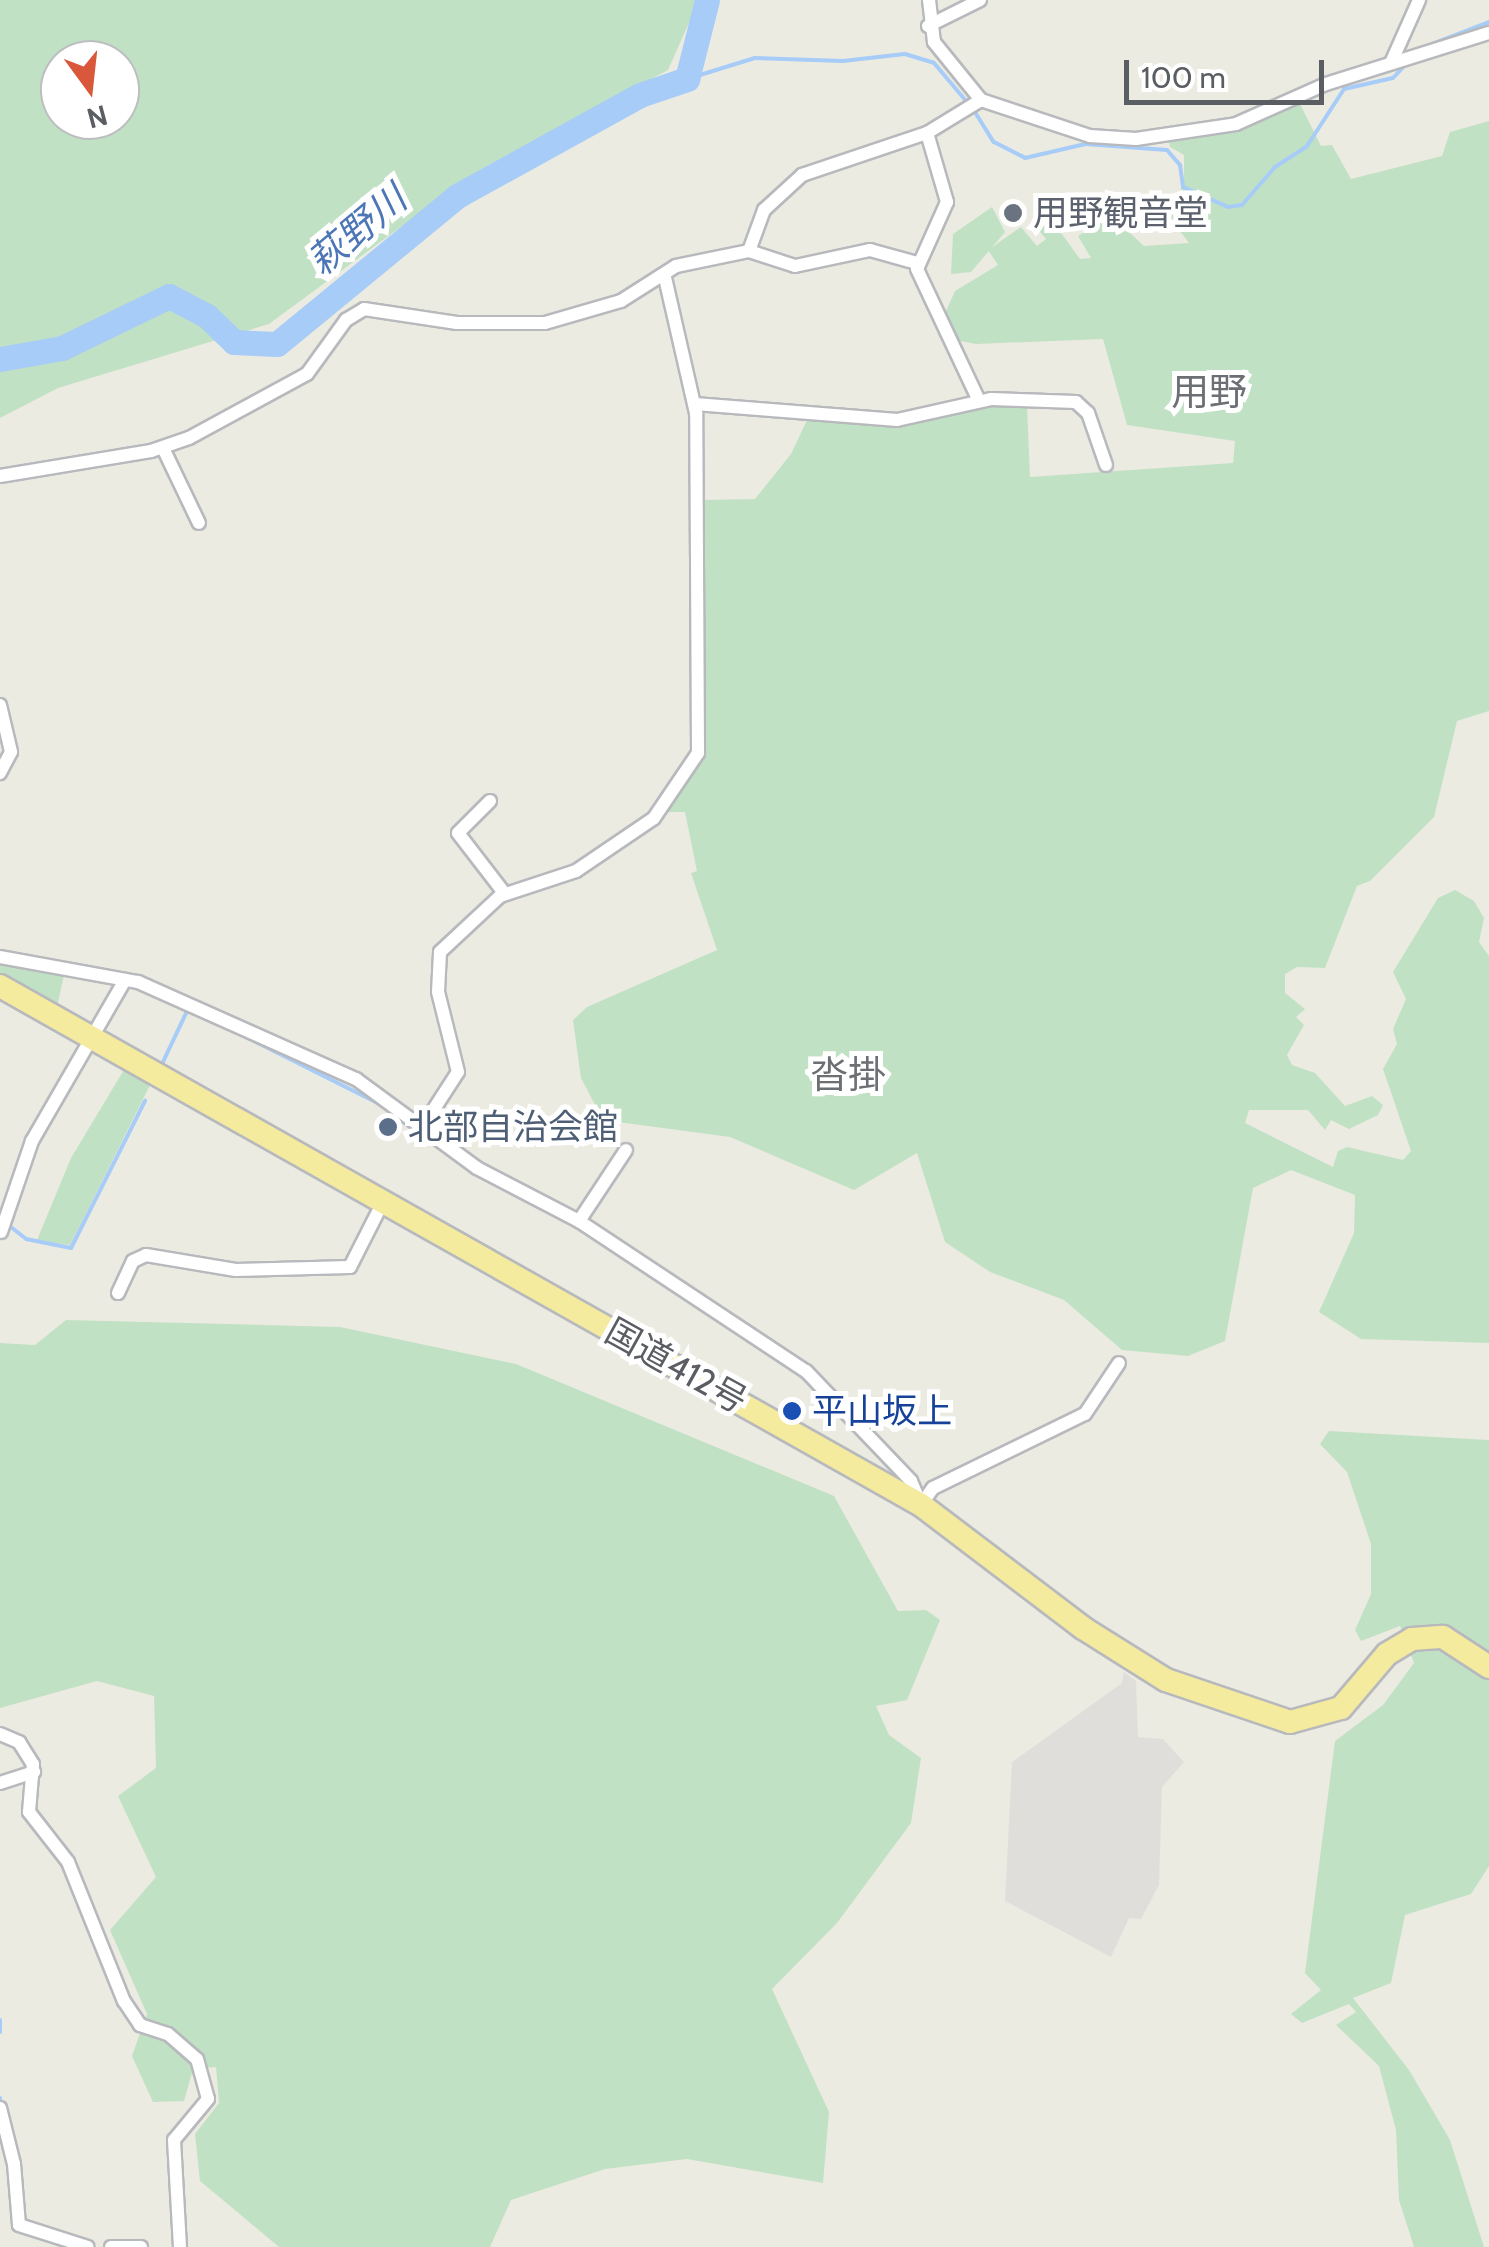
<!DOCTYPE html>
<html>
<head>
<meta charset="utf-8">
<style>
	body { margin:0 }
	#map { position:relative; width:1489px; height:2247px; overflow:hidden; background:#ecebe2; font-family:Cabin,"Noto Sans JP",sans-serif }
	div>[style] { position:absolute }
	.industrial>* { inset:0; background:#e0deda }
	.green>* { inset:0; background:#c1e1c4 }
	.stream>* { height:4px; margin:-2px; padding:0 2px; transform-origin:2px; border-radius:2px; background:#a7ccf7 }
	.river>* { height:25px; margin:-12.5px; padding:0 12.5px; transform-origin:12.5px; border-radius:12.5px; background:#a7ccf7 }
	.roads { filter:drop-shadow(2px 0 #b7b9bd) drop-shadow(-2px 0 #b7b9bd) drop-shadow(0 2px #b7b9bd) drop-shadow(0 -2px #b7b9bd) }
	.minor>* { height:12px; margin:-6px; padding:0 6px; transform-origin:6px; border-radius:6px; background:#fff }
	.trunk>* { height:22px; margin:-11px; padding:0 11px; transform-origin:11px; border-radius:11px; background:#f5eb9f }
	.dots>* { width:28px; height:28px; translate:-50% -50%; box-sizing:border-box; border:5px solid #fff; border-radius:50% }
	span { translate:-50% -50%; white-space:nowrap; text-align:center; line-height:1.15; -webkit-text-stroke:10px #fff; paint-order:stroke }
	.worship-label { font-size:35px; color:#5b616d }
	.left { translate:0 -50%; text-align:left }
	.service-label { font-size:35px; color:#4e5e75 }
	.street-label { font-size:35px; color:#5a5d62 }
	.transit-label { font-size:35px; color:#164399 }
	.water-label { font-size:38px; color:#4d76b7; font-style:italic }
	.neighbourhood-label { font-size:38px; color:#6c6f73 }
	.north { position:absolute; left:40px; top:40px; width:100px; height:100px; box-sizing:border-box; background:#fff; border:2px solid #bdbec0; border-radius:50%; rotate:165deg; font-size:28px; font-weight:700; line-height:40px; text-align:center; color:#5a5d62 }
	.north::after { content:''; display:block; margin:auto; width:35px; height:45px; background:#d9573b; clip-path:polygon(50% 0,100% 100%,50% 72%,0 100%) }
	.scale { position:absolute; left:1124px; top:60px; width:200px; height:45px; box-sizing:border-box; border:5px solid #5a5d62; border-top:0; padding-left:12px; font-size:30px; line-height:35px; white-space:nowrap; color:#5a5d62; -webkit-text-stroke:8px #fff; paint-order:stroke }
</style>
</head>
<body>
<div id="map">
	<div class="industrial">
		<i style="clip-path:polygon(1124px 1672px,1136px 1681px,1138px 1737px,1163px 1739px,1184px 1762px,1162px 1787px,1159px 1885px,1141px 1919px,1129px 1918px,1111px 1957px,1005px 1901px,1012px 1762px,1122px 1683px)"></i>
	</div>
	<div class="green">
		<i style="clip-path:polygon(evenodd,0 0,699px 0,668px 70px,474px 173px,269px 324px,58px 388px,0 418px,0 0,120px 60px,120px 120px,60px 120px,60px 60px,120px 60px)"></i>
		<i style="clip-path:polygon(1298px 100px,1321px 146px,1332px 145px,1351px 179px,1442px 156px,1450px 132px,1489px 121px,1489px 711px,1457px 721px,1434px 817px,1370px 881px,1357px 886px,1325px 968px,1297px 967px,1285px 974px,1285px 993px,1305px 1009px,1296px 1017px,1304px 1025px,1287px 1055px,1292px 1065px,1315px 1073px,1345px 1106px,1372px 1096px,1383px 1105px,1378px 1115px,1349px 1129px,1331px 1120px,1325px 1130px,1308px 1110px,1249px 1110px,1245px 1123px,1333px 1167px,1338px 1151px,1347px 1147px,1403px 1160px,1411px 1151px,1383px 1069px,1397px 1044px,1393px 1029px,1406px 999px,1393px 972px,1438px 898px,1455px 890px,1474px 901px,1484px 918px,1479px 942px,1489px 956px,1489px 1343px,1361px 1339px,1319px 1312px,1354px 1233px,1355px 1195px,1291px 1170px,1253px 1188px,1225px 1341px,1188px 1356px,1122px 1350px,1064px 1300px,990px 1272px,945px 1242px,917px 1153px,854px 1190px,730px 1137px,603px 1120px,581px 1078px,573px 1020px,587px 1007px,717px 950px,691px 873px,697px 871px,685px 812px,667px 812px,705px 755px,702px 500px,755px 499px,791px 454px,808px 418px,894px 426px,1004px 404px,1027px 405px,1030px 477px,1233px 463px,1235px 441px,1127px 425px,1103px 339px,976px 344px,960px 341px,942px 320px,955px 291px,998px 265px,988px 250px,1021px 227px,1037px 246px,1046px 239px,1035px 226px,1048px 215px,1080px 259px,1091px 258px,1078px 236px,1100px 222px,1099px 204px,1144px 246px,1189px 243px,1168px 215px,1184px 182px,1184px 155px,1170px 147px,1168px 135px,1198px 133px)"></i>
		<i style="clip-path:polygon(992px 207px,1005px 232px,971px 272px,951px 274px,953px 234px)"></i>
		<i style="clip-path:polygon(0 960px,64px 975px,57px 1007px,0 973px)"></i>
		<i style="clip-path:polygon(125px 1068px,151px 1083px,70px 1245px,37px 1240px,71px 1158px)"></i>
		<i style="clip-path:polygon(66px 1320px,340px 1327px,516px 1364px,834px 1496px,898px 1611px,926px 1610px,940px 1620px,907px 1700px,876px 1706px,889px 1735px,921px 1758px,911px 1823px,837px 1923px,772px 1989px,829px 2112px,823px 2183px,687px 2159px,605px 2169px,511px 2200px,490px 2247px,279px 2247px,200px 2181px,195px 2134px,219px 2103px,216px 2067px,193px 2069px,184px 2101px,153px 2102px,132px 2056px,147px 2014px,110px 1930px,156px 1877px,118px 1796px,156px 1768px,154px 1696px,97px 1681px,0 1708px,0 1343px,35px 1345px)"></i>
		<i style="clip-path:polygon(1329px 1431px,1489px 1440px,1489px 1866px,1471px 1894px,1405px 1915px,1391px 1983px,1353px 1998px,1409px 2070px,1450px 2140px,1484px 2247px,1414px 2247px,1399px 2200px,1396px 2130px,1379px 2066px,1336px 2025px,1356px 2012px,1349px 2004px,1302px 2023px,1291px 2014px,1321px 1990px,1305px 1973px,1335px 1741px,1383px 1705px,1414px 1663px,1400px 1626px,1361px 1641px,1355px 1630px,1371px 1594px,1371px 1544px,1347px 1472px,1320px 1444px)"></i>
	</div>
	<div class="stream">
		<i style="left:1411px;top:52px;width:84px;rotate:-21deg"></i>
		<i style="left:687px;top:79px;width:71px;rotate:-17.2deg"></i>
		<i style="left:755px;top:58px;width:88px;rotate:2deg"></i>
		<i style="left:843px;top:61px;width:62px;rotate:-6.4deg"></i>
		<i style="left:905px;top:54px;width:30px;rotate:17deg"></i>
		<i style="left:934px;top:63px;width:51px;rotate:49.8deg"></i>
		<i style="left:973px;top:109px;width:39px;rotate:58deg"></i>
		<i style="left:994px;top:142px;width:35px;rotate:27deg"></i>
		<i style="left:1025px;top:158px;width:62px;rotate:-13.1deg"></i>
		<i style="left:1085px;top:144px;width:82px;rotate:4.2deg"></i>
		<i style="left:1167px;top:150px;width:20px;rotate:49deg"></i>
		<i style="left:1180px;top:165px;width:22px;rotate:82deg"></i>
		<i style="left:1183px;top:187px;width:49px;rotate:24deg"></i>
		<i style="left:1228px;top:207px;width:14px;rotate:-8deg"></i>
		<i style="left:1242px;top:205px;width:50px;rotate:-49deg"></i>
		<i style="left:1275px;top:167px;width:38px;rotate:-33deg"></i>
		<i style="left:1307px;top:146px;width:68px;rotate:-57deg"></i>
		<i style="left:1344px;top:89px;width:50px;rotate:-12.7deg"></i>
		<i style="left:1393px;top:78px;width:18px;rotate:-47deg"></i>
		<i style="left:246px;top:1037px;width:150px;rotate:26.6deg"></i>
		<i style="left:162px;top:1064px;width:61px;rotate:-64.7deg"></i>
		<i style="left:7px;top:1224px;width:24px;rotate:38deg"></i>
		<i style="left:26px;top:1239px;width:46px;rotate:11.3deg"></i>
		<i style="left:71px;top:1248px;width:165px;rotate:-63.3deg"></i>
		<i style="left:0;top:2020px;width:12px;rotate:90deg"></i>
		<i style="left:0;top:2098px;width:1px;rotate:90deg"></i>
	</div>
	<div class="river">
		<i style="left:0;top:359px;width:63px;rotate:-10.1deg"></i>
		<i style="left:62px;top:348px;width:119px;rotate:-25.9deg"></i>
		<i style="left:169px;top:296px;width:43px;rotate:27.8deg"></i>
		<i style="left:207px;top:316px;width:37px;rotate:44deg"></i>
		<i style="left:234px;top:342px;width:43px;rotate:2.7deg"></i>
		<i style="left:277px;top:344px;width:233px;rotate:-39.4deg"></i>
		<i style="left:457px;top:196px;width:209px;rotate:-28.9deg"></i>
		<i style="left:640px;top:95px;width:50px;rotate:-18.8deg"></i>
		<i style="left:687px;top:79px;width:81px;rotate:-75.8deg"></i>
	</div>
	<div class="roads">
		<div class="minor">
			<i style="left:928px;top:26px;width:58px;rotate:-26.6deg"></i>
			<i style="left:1391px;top:63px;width:69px;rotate:-66deg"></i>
			<i style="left:981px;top:100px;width:115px;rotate:18.3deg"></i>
			<i style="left:1090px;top:136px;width:46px;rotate:3.7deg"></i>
			<i style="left:1136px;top:139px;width:101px;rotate:-8.5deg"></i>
			<i style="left:1236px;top:124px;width:98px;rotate:-24deg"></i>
			<i style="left:1326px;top:84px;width:171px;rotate:-17.4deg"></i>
			<i style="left:927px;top:133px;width:72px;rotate:73.8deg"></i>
			<i style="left:947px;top:202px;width:73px;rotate:114.1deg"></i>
			<i style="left:917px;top:269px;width:146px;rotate:64.8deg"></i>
			<i style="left:749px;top:251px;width:48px;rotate:18.1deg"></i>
			<i style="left:795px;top:266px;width:77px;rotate:-12deg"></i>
			<i style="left:870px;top:250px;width:49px;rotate:15.5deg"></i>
			<i style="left:695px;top:404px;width:203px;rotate:4.5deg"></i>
			<i style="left:897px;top:420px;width:96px;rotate:-12.6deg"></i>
			<i style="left:991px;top:399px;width:85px;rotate:2deg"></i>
			<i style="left:1076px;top:402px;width:16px;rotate:43deg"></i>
			<i style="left:1088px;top:413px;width:55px;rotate:70.9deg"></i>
			<i style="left:163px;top:448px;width:83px;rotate:64.4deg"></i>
			<i style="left:0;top:476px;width:153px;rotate:-9.4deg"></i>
			<i style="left:151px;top:451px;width:40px;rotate:-18.9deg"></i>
			<i style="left:189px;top:438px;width:134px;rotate:-28.5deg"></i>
			<i style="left:307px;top:374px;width:67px;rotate:-54.2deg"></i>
			<i style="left:346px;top:320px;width:21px;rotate:-31deg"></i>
			<i style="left:364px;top:309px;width:94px;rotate:8.6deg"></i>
			<i style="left:457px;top:323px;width:88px"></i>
			<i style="left:545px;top:323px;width:79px;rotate:-16.1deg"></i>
			<i style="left:621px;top:301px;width:65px;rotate:-32.5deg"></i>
			<i style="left:676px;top:266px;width:75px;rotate:-11.6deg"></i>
			<i style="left:749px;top:251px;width:44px;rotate:-69.9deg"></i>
			<i style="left:764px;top:210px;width:52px;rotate:-42.6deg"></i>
			<i style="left:802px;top:175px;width:132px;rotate:-18.6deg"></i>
			<i style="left:927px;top:133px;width:63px;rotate:-31.4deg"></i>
			<i style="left:981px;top:100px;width:75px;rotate:-129deg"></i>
			<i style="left:934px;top:42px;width:42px;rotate:-96.8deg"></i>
			<i style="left:0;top:705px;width:48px;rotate:76.8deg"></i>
			<i style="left:11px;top:752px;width:24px;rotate:118deg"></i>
			<i style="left:490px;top:801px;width:45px;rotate:135deg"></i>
			<i style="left:458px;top:833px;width:77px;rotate:52.4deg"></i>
			<i style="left:0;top:957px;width:140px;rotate:10.3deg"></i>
			<i style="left:138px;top:982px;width:239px;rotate:24deg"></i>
			<i style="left:356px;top:1079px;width:150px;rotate:36.3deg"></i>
			<i style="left:477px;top:1168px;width:115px;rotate:27.5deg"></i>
			<i style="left:579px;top:1221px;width:272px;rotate:33.5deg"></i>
			<i style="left:806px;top:1371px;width:152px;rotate:46.3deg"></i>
			<i style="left:911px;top:1481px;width:26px;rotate:67deg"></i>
			<i style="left:921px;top:1505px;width:21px;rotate:-55deg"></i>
			<i style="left:933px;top:1488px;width:169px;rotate:-26deg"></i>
			<i style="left:1085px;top:1414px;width:61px;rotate:-56.3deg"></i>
			<i style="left:423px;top:1126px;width:64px;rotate:-57.1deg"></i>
			<i style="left:458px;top:1072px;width:82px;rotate:-104deg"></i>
			<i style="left:438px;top:992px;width:40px;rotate:-87.1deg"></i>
			<i style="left:440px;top:952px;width:82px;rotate:-43deg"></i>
			<i style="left:500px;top:896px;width:80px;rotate:-18.2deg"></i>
			<i style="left:576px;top:871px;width:94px;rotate:-34.2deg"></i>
			<i style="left:654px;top:818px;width:78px;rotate:-55.9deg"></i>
			<i style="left:698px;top:753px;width:340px;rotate:-90.3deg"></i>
			<i style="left:696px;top:413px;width:139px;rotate:-102.9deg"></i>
			<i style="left:579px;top:1221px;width:85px;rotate:-56.5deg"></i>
			<i style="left:1px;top:1232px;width:96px;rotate:-71.2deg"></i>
			<i style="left:32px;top:1141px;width:186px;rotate:-60deg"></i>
			<i style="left:118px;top:1293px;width:35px;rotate:-65deg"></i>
			<i style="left:133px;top:1261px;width:14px;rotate:-25deg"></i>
			<i style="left:146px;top:1255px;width:91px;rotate:9.5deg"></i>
			<i style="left:236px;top:1270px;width:114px;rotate:-1.5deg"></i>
			<i style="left:350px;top:1267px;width:73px;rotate:-63.1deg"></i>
			<i style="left:0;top:1734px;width:21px;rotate:23deg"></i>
			<i style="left:19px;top:1742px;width:26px;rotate:58deg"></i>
			<i style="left:33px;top:1764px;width:48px;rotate:94.8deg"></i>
			<i style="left:29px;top:1812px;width:63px;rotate:52deg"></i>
			<i style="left:68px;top:1862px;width:150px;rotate:68.1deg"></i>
			<i style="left:124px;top:2001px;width:29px;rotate:56deg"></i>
			<i style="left:140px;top:2025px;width:29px;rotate:18deg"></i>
			<i style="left:168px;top:2034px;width:38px;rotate:41deg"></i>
			<i style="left:197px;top:2059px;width:41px;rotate:74.6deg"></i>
			<i style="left:208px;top:2099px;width:53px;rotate:129.7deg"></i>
			<i style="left:174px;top:2140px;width:107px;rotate:86.8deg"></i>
			<i style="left:0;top:1783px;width:36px;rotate:-18deg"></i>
			<i style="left:0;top:2108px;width:58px;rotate:76deg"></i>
			<i style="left:14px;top:2164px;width:61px;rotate:85.3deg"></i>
			<i style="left:19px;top:2225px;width:72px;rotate:17.7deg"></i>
			<i style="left:111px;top:2247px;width:30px"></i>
		</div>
		<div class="trunk">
			<i style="left:0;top:986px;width:1057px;rotate:29.4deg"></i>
			<i style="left:921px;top:1505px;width:203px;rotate:37.2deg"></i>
			<i style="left:1083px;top:1628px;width:98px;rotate:32.1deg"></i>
			<i style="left:1166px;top:1680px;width:131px;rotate:18.7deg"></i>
			<i style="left:1290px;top:1722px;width:53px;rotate:-15.4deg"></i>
			<i style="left:1341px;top:1708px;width:71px;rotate:-49.6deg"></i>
			<i style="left:1387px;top:1654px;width:29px;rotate:-31deg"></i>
			<i style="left:1412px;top:1639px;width:31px;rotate:-4deg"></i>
			<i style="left:1443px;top:1637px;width:55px;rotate:33.1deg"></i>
		</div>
	</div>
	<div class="dots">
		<i style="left:1013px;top:213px;background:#6b7280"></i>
		<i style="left:388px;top:1127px;background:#5c6f8a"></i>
		<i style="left:792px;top:1411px;background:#1a4fb4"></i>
	</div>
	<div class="worship-label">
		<span class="left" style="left:1033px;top:213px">用野観音堂</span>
	</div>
	<div class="service-label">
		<span class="left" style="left:408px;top:1127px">北部自治会館</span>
	</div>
	<div class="street-label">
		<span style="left:676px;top:1366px;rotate:29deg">国道412号</span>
	</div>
	<div class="transit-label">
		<span class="left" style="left:812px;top:1411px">平山坂上</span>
	</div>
	<div class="water-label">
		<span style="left:357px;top:230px;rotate:-40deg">萩野川</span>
	</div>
	<div class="neighbourhood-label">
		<span style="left:1209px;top:392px">用野</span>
		<span style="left:848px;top:1075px">沓掛</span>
	</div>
	<div class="north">N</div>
	<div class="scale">100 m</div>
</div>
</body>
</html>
